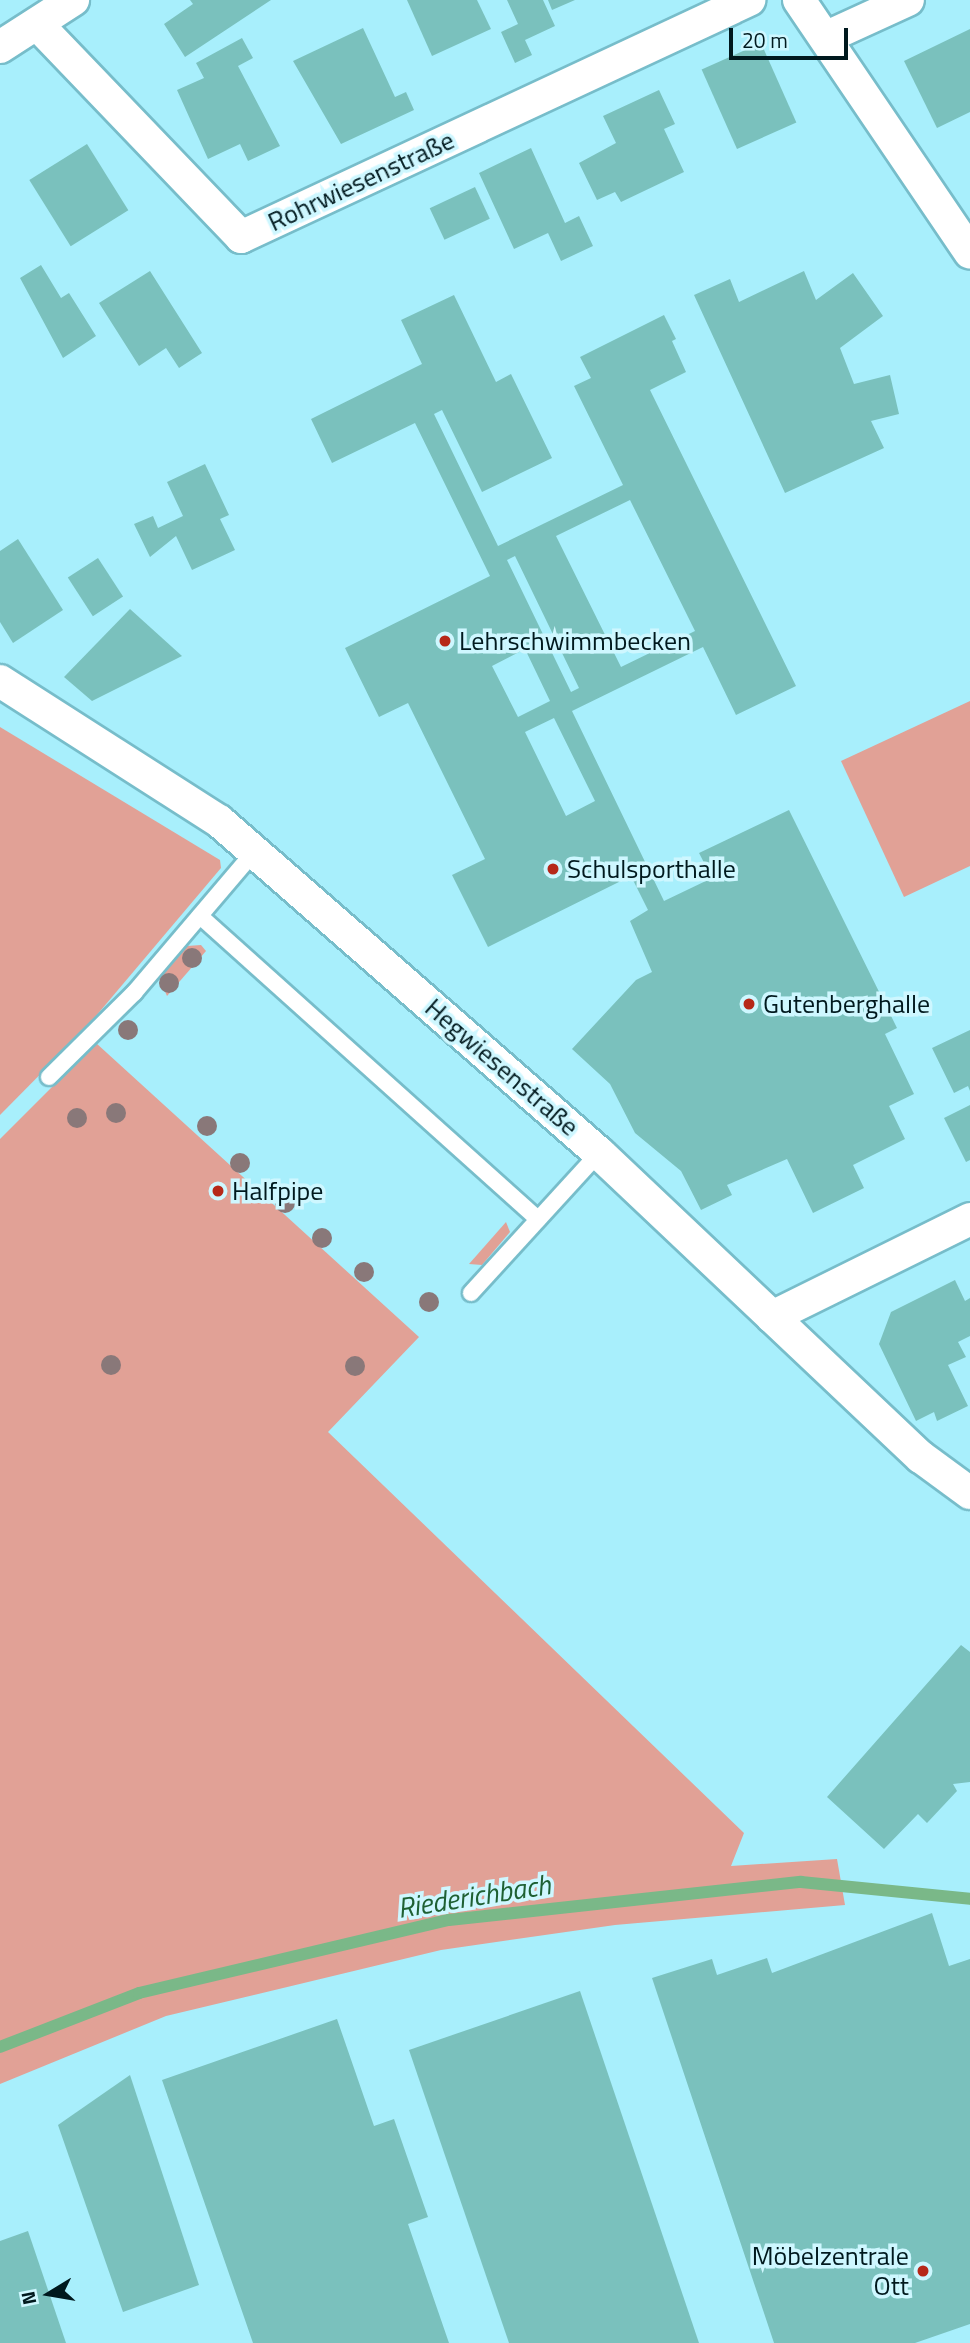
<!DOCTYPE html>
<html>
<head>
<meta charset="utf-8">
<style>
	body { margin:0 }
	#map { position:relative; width:970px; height:2343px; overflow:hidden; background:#a8effc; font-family:"Titillium Web",sans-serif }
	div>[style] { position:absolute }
	.green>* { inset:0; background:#e1a196 }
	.stream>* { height:12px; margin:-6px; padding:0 6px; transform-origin:6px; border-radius:6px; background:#7ab888 }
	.building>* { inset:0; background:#7ac1bd; transform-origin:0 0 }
	.roads { filter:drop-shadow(2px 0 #77bdca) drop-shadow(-2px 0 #77bdca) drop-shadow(0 2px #77bdca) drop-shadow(0 -2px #77bdca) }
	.lane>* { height:16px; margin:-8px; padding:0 8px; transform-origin:8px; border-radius:8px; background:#fff }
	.street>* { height:32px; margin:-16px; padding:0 16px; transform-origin:16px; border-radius:16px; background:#fff }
	.trees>* { width:20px; height:20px; margin:-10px; border-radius:50%; background:#897879 }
	.dots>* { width:19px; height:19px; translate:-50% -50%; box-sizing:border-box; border:4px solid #cef7ff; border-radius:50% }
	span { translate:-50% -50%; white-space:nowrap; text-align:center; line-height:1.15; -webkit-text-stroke:7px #cef7ff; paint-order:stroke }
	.street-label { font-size:26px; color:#00191e }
	.poi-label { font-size:26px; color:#00191e }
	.left { translate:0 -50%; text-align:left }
	.right { translate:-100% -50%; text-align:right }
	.water-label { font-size:28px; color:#1e6033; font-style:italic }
	.north { position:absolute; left:14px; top:2259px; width:70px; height:70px; -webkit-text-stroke:5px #cef7ff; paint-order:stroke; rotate:259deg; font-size:19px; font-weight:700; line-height:28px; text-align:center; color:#00191e }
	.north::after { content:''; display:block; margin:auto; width:24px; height:32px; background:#00191e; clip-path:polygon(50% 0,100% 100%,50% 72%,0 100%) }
	.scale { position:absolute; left:729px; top:28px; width:119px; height:32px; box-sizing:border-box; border:4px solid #00191e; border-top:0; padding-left:9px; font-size:21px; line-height:24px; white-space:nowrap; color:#00191e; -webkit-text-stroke:5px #cef7ff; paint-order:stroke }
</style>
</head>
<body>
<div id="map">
	<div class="green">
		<i style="clip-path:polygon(970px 701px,970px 866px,904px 897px,841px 761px)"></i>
		<i style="clip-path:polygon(0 727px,220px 860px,221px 868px,85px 1029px,0 1115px)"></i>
		<i style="clip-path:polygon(201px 945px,206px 951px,167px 996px,159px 978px,187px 946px)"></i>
		<i style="clip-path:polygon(96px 1043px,419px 1337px,328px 1432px,744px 1833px,731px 1866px,837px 1859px,845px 1905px,615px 1925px,441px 1950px,166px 2016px,0 2084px,0 1139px)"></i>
		<i style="clip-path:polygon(506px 1222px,510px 1232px,482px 1265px,469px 1264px)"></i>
	</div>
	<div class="stream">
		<i style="left:0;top:2047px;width:149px;rotate:-21.2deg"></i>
		<i style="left:139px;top:1993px;width:318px;rotate:-13.3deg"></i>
		<i style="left:449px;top:1920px;width:354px;rotate:-6.2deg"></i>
		<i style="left:801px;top:1882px;width:170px;rotate:5.7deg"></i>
	</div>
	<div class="building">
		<i style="clip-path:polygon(190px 0,271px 0,185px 57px,164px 24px,193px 4px)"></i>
		<i style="clip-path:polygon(407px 0,477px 0,491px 29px,432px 56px)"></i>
		<i style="clip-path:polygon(507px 0,543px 0,555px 26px,525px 40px,532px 55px,515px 63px,501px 32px,518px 24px)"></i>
		<i style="clip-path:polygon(548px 0,575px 0,552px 10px)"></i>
		<i style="clip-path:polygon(363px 28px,395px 97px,406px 92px,414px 110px,341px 144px,293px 61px)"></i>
		<i style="clip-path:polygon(970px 29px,970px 112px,937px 128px,904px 61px)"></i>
		<i style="clip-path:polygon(242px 38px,253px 58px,238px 66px,280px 146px,248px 161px,240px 144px,208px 159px,177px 90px,204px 78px,196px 63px)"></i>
		<i style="left:761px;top:43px;width:87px;height:65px;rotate:66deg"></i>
		<i style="clip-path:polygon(659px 90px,675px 124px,664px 129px,684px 172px,621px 202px,615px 192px,597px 200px,579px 163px,616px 143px,603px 116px)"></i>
		<i style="left:87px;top:144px;width:78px;height:68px;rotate:58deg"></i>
		<i style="clip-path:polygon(531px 148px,565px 223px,579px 216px,593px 246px,561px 261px,548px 233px,514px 249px,479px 173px)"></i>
		<i style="left:475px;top:187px;width:35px;height:50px;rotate:65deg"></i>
		<i style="clip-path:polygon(41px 265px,61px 298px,69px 293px,96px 336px,63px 358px,20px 278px)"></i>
		<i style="clip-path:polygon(150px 271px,202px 353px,179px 368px,166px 348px,139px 366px,99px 303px)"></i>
		<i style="clip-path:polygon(804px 271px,816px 300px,853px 273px,883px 316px,840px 348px,854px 384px,890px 375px,899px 414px,871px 421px,884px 448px,785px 493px,694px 295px,730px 279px,739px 302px)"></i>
		<i style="clip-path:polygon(evenodd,454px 295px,496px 382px,511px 374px,552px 458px,482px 492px,442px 410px,434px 414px,498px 546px,623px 485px,574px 386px,591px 378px,580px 357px,664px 315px,676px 339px,672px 341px,686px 372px,650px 390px,796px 686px,736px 715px,703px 647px,572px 711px,664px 901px,712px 878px,699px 853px,789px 810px,897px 1028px,885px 1034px,914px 1094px,889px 1106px,905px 1139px,853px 1165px,864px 1188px,813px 1213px,787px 1159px,727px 1185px,732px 1195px,701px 1210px,681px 1171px,635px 1133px,610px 1084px,572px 1049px,636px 980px,652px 972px,630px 921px,648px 910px,631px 876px,488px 947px,452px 875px,485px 859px,408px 703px,379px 717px,345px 648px,490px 576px,415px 423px,332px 463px,311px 419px,422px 364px,401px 320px,454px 295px,630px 500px,695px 631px,621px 667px,556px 536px,630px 500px,454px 295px,515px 556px,579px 688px,571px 692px,507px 560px,515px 556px,454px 295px,525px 649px,550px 701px,518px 717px,492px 666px,525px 649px,454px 295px,554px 718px,595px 801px,566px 816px,525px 732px,554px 718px)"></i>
		<i style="clip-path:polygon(205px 464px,229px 515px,220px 519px,235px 550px,192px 570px,176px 536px,150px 557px,134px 524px,153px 516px,158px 528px,183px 516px,167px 482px)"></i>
		<i style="clip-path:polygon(18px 539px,63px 610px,13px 643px,0 622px,0 551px)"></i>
		<i style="left:98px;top:558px;width:46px;height:36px;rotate:57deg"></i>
		<i style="clip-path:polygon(130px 609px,182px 656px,92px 701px,64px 677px)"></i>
		<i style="clip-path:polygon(970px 1030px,970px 1091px,968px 1086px,954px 1093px,932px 1048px)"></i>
		<i style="clip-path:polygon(970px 1105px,970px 1160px,966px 1162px,944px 1118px)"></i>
		<i style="clip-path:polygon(955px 1280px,965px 1301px,970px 1298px,970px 1336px,958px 1342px,966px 1357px,948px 1365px,968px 1406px,937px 1421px,934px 1412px,916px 1421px,879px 1344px,891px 1312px)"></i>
		<i style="clip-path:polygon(961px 1645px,970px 1652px,970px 1782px,953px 1784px,957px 1791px,927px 1823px,918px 1814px,884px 1849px,827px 1797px)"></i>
		<i style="clip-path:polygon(932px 1913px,949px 1966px,970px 1959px,970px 2324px,915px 2343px,774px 2343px,652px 1978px,712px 1959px,717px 1975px,767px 1958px,772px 1973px)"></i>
		<i style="clip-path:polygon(580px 1991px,699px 2343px,509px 2343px,409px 2050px)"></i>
		<i style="clip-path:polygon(337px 2019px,374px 2126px,394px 2119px,428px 2217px,408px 2224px,449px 2343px,253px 2343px,162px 2080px)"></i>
		<i style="clip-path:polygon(130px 2075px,199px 2285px,123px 2312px,58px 2125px)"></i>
		<i style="clip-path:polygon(28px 2231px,66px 2343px,0 2343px,0 2241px)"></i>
	</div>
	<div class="roads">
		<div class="lane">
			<i style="left:200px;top:916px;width:454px;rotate:41.9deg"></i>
			<i style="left:49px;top:1077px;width:120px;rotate:-44.7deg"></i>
			<i style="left:134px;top:993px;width:185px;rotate:-49.6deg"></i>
			<i style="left:471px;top:1293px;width:190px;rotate:-47.6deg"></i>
		</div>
		<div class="street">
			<i style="left:799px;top:0;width:305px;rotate:55.9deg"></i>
			<i style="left:37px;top:24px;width:295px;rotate:46.2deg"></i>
			<i style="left:241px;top:237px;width:561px;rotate:-25.01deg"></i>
			<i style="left:827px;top:37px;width:89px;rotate:-24.6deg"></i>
			<i style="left:0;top:47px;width:87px;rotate:-32.8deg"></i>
			<i style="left:0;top:681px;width:260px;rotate:32.6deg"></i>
			<i style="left:219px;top:821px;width:505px;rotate:41.14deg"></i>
			<i style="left:599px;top:1153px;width:443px;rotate:43.4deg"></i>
			<i style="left:921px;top:1457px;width:61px;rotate:36.3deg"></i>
			<i style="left:772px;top:1317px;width:221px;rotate:-26.3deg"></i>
		</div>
	</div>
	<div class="trees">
		<i style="left:192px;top:958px"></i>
		<i style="left:169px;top:983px"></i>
		<i style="left:128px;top:1030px"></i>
		<i style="left:116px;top:1113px"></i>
		<i style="left:77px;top:1118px"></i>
		<i style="left:207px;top:1126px"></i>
		<i style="left:240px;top:1163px"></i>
		<i style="left:285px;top:1203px"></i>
		<i style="left:322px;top:1238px"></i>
		<i style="left:364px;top:1272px"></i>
		<i style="left:429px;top:1302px"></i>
		<i style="left:111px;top:1365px"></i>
		<i style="left:355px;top:1366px"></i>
	</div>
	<div class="dots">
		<i style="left:445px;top:641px;background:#b62819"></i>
		<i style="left:553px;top:869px;background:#b62819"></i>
		<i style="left:749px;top:1004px;background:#b62819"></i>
		<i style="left:218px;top:1191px;background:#b62819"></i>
		<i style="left:923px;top:2271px;background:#b62819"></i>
	</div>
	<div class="street-label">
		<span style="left:361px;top:181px;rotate:-25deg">Rohrwiesenstraße</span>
		<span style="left:502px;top:1067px;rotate:41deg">Hegwiesenstraße</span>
	</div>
	<div class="poi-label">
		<span class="left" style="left:459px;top:641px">Lehrschwimmbecken</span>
		<span class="left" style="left:567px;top:869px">Schulsporthalle</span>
		<span class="left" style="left:763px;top:1004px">Gutenberghalle</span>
		<span class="left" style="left:232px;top:1191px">Halfpipe</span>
		<span class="right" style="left:909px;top:2271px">Möbelzentrale<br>Ott</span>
	</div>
	<div class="water-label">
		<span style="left:474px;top:1896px;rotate:-9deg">Riederichbach</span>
	</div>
	<div class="north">N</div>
	<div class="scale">20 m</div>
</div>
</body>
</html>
